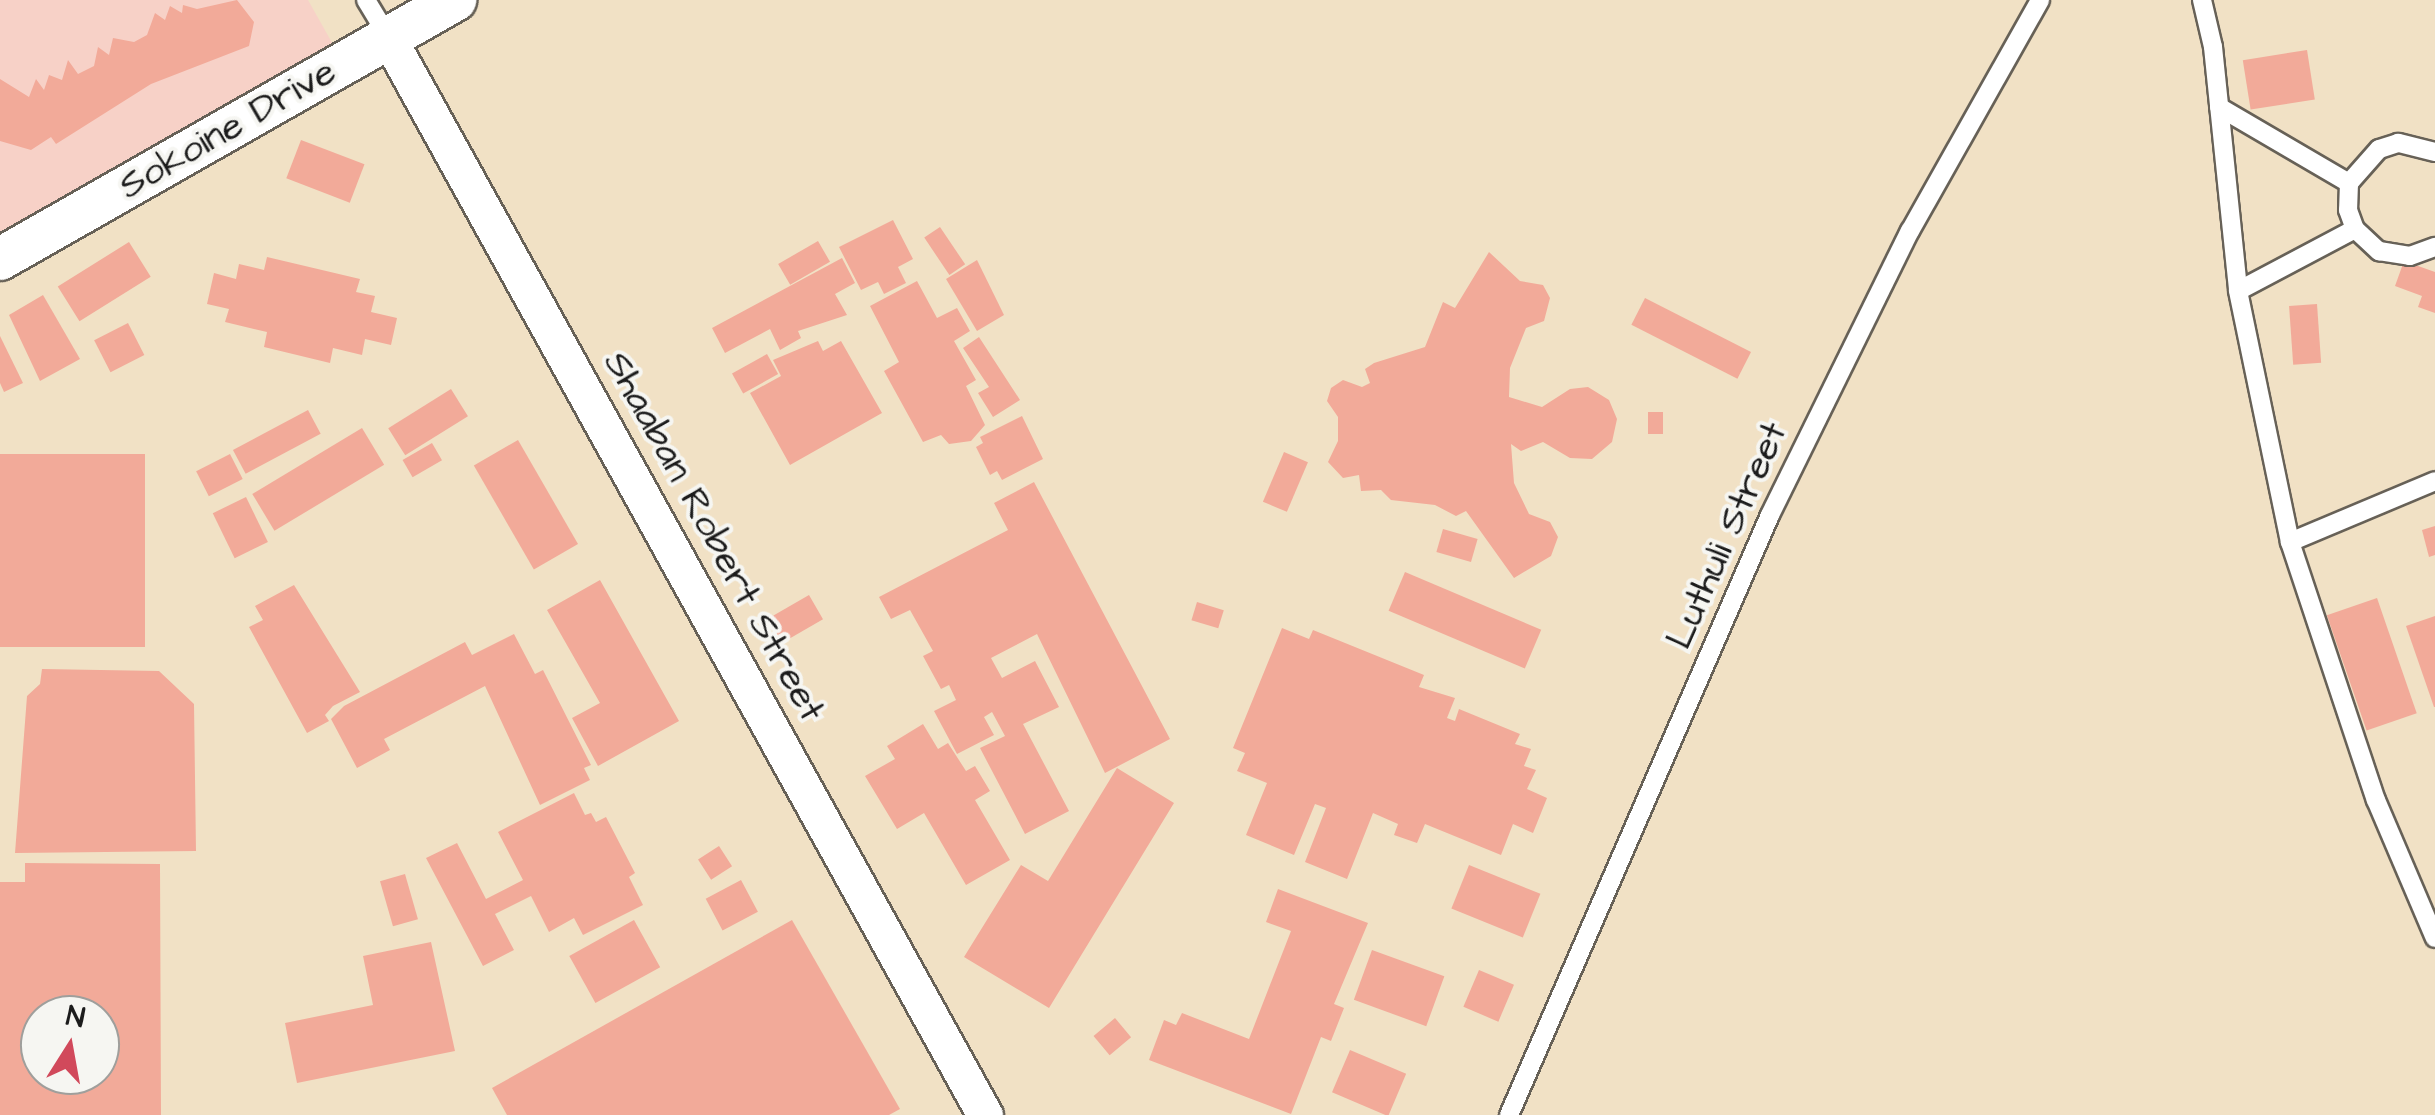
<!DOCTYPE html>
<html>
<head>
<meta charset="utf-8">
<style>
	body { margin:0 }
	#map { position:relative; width:2435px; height:1115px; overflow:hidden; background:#f1e1c5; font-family:"Architects Daughter",sans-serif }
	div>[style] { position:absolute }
	.built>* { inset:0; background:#f7d1c7 }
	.building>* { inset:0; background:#f2aa99; transform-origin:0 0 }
	.roads { filter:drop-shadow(2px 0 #676157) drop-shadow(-2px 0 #676157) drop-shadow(0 2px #676157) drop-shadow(0 -2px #676157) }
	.service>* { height:18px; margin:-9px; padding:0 9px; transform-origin:9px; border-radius:9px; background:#fff }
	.minor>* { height:35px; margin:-17.5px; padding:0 17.5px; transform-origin:17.5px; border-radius:17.5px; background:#fff }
	.tertiary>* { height:42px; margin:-21px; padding:0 21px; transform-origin:21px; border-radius:21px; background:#fff }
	span { translate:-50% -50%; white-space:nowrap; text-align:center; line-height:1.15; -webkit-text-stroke:8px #f6f6f2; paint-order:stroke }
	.street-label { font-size:38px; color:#1c1c1c }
	.north { position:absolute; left:20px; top:995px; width:100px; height:100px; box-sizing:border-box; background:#f6f6f2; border:2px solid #9f9f9c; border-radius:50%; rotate:11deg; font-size:28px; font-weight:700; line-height:40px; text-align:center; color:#1c1c1c }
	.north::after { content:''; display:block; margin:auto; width:35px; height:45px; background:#d1495b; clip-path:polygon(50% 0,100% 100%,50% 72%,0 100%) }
</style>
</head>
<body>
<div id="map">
	<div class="built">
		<i style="clip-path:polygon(0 0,308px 0,335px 48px,0 235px)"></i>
	</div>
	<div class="building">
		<i style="clip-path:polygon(237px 0,254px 22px,249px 46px,151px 84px,56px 144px,51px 137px,31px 150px,0 141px,0 79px,29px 97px,36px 79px,44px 90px,49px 75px,62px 80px,68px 60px,78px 74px,94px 66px,98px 47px,109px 55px,113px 38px,134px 42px,147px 35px,155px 13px,165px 20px,170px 6px,182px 13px,183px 5px,197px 9px)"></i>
		<i style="left:2307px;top:50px;width:50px;height:65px;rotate:81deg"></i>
		<i style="left:301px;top:140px;width:68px;height:41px;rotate:21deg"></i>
		<i style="clip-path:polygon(893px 220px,913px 259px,898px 267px,906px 283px,884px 294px,878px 282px,861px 290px,839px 247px)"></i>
		<i style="left:940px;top:227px;width:45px;height:19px;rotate:56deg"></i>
		<i style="left:818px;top:241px;width:24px;height:46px;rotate:60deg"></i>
		<i style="left:129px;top:242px;width:41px;height:84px;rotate:58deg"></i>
		<i style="clip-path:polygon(1489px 252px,1520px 281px,1543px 285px,1550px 298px,1544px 321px,1526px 328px,1510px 368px,1509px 397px,1542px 407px,1570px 389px,1588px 387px,1609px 400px,1617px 419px,1612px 442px,1592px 459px,1570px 458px,1543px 442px,1521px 451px,1511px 444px,1514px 483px,1529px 514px,1550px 522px,1558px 537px,1551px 556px,1514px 578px,1466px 511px,1456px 516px,1435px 505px,1391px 500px,1381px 490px,1361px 491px,1359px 475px,1343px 478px,1328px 462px,1338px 441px,1338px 417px,1327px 401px,1331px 388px,1343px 380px,1362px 387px,1370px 383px,1365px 369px,1374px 363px,1425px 347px,1443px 302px,1455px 308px)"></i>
		<i style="clip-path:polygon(267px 257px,360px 279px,356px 292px,375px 296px,371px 312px,397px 318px,391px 345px,365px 339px,362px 355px,333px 348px,330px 363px,264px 347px,267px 332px,225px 322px,229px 309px,207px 304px,214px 273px,236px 279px,239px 264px,264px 270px)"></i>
		<i style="clip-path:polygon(842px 258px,855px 283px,835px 294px,847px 315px,798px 331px,801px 338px,780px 350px,770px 329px,725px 353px,712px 328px)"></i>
		<i style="clip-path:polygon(977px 260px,1004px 315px,977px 331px,946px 279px)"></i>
		<i style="clip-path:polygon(2404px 261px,2435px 272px,2435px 313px,2418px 307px,2422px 296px,2395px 286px)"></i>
		<i style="clip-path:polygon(917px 281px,937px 318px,957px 308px,970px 331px,954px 341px,976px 380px,966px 386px,985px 425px,971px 441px,949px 444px,941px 435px,923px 442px,884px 371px,899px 362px,870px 306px)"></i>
		<i style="clip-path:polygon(43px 295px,80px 359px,40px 381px,9px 315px)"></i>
		<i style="left:1645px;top:298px;width:119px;height:30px;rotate:27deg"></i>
		<i style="left:2317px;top:304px;width:59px;height:28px;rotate:86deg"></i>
		<i style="left:128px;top:323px;width:36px;height:38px;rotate:63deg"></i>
		<i style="clip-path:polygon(0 336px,23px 383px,4px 392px,0 383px)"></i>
		<i style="clip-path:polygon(979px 337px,1020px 400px,993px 417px,978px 393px,989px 387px,963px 348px)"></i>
		<i style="clip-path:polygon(818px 341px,823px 351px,841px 341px,882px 413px,790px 465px,750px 393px,781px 376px,773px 360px)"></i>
		<i style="left:767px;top:354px;width:23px;height:40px;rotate:61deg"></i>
		<i style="left:451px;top:389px;width:32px;height:74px;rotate:58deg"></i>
		<i style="left:308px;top:410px;width:27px;height:85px;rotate:62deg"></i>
		<i style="left:1648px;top:412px;width:15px;height:22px"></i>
		<i style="clip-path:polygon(1022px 416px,1043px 459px,1002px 480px,997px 471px,990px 475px,976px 447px,983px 443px,980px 437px)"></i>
		<i style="left:362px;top:428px;width:43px;height:128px;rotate:59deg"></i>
		<i style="left:518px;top:440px;width:120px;height:51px;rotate:60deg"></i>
		<i style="left:432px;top:443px;width:20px;height:34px;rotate:60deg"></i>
		<i style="left:1284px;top:452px;width:26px;height:54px;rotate:23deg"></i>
		<i style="left:0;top:454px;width:145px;height:193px"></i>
		<i style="left:230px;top:454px;width:28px;height:38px;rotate:63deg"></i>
		<i style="clip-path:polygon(1034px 482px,1170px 739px,1105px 773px,1037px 634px,991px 658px,1002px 678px,1035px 661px,1059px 707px,1023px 724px,1069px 811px,1025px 834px,980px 748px,1005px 736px,992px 712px,984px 717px,994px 735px,957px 754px,934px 711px,956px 700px,949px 685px,941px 689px,923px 656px,933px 651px,910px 610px,891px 619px,879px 597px,1008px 530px,994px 503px)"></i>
		<i style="left:246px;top:497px;width:50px;height:37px;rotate:64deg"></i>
		<i style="clip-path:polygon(2435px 526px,2435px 555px,2429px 557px,2422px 530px)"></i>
		<i style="left:1443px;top:529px;width:36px;height:24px;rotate:16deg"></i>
		<i style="left:1405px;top:572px;width:148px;height:42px;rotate:23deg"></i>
		<i style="clip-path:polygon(600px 580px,679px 721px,598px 766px,572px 718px,600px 703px,547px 610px)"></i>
		<i style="clip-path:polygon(294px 585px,360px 692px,333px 706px,325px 715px,329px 721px,307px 733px,249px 627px,263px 620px,255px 606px)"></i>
		<i style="left:809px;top:595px;width:28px;height:47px;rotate:60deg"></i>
		<i style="left:2377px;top:598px;width:122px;height:53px;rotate:71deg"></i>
		<i style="left:1197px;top:602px;width:28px;height:19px;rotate:17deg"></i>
		<i style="clip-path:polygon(2435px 616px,2435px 707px,2434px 707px,2406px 626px)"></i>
		<i style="clip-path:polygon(1282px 628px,1309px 639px,1313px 630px,1424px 675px,1419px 687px,1455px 698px,1447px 718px,1455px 721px,1459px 709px,1520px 734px,1515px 744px,1531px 749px,1524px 766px,1536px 770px,1527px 789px,1547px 798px,1533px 833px,1513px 824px,1501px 855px,1425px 824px,1417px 843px,1394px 835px,1398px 824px,1373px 813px,1347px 879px,1305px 862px,1326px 808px,1315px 804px,1294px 855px,1246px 835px,1267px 783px,1237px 771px,1245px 753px,1233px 748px)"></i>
		<i style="clip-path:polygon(514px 634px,535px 674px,543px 670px,591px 765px,584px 768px,590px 780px,540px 805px,485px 686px,384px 739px,390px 750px,357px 768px,331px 719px,344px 706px,465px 642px,472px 655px)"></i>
		<i style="clip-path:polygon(42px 669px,159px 671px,194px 704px,196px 851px,15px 853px,27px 696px,40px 684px)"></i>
		<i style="clip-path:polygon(923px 724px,938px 749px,948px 743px,966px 771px,975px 766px,990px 791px,975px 800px,1010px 860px,966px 885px,924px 813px,897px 829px,865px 776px,895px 759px,887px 746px)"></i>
		<i style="clip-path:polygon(1117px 768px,1174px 803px,1049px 1008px,964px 957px,1021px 865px,1048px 881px)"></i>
		<i style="clip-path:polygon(574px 793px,585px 815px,591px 813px,596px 822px,606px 817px,635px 873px,629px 877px,643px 905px,583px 935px,574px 918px,549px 932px,531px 896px,495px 914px,514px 950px,483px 966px,426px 858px,457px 843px,486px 899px,523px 880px,498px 832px)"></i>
		<i style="left:719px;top:846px;width:24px;height:25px;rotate:57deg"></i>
		<i style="clip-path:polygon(evenodd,25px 863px,160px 864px,161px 1115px,0 1115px,0 882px,25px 882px,25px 863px,40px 1015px,100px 1015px,100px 1075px,40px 1075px,40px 1015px)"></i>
		<i style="left:1469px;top:865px;width:77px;height:47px;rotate:22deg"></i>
		<i style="left:405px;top:874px;width:47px;height:26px;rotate:74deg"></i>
		<i style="left:741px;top:880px;width:36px;height:40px;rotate:62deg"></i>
		<i style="clip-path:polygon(1278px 889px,1368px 923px,1334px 1004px,1344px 1008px,1331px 1041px,1321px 1037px,1291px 1114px,1149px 1060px,1164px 1020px,1176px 1025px,1182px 1013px,1249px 1039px,1291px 931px,1266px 922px)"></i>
		<i style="left:634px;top:920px;width:54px;height:74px;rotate:61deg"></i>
		<i style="clip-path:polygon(792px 920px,900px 1109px,889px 1115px,507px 1115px,492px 1088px)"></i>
		<i style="clip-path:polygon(431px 942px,455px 1051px,297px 1083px,285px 1023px,373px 1005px,363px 956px)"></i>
		<i style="left:1372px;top:950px;width:77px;height:53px;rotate:20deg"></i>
		<i style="left:1479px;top:970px;width:38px;height:40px;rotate:23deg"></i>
		<i style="left:1115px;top:1018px;width:25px;height:28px;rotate:50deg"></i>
		<i style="left:1350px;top:1050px;width:61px;height:46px;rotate:23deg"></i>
	</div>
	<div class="roads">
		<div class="service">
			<i style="left:366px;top:0;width:44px;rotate:58.8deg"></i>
			<i style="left:2202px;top:0;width:48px;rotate:76.8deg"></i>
			<i style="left:2213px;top:47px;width:245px;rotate:84.1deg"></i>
			<i style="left:2219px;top:107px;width:151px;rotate:30.3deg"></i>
			<i style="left:2435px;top:152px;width:38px;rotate:-166deg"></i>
			<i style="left:2398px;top:143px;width:20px;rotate:162deg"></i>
			<i style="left:2379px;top:149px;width:45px;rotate:131.4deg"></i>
			<i style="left:2349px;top:183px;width:27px;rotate:92deg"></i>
			<i style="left:2348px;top:210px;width:20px;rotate:70deg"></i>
			<i style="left:2355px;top:229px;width:33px;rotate:43deg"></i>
			<i style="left:2379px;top:251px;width:31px;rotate:9deg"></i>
			<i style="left:2410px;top:256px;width:27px;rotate:-20deg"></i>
			<i style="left:2355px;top:229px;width:132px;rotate:152.1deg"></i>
			<i style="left:2238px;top:291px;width:256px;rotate:78.3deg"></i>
			<i style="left:2290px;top:542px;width:272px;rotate:71.6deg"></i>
			<i style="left:2376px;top:800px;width:150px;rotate:66.9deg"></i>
			<i style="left:2290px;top:542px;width:157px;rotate:-22.8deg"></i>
			<i style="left:1509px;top:1115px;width:654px;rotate:-66.49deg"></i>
			<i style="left:1770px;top:515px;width:317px;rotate:-63.8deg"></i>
			<i style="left:1910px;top:231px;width:265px;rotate:-60.6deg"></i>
		</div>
		<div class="minor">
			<i style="left:389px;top:39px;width:1230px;rotate:61.02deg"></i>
		</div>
		<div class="tertiary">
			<i style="left:0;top:259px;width:524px;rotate:-29.65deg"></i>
		</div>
	</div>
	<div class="street-label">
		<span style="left:228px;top:130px;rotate:-30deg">Sokoine Drive</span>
		<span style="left:1728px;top:536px;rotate:-66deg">Luthuli Street</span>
		<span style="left:713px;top:537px;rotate:61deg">Shaaban Robert Street</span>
	</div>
	<div class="north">N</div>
</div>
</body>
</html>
